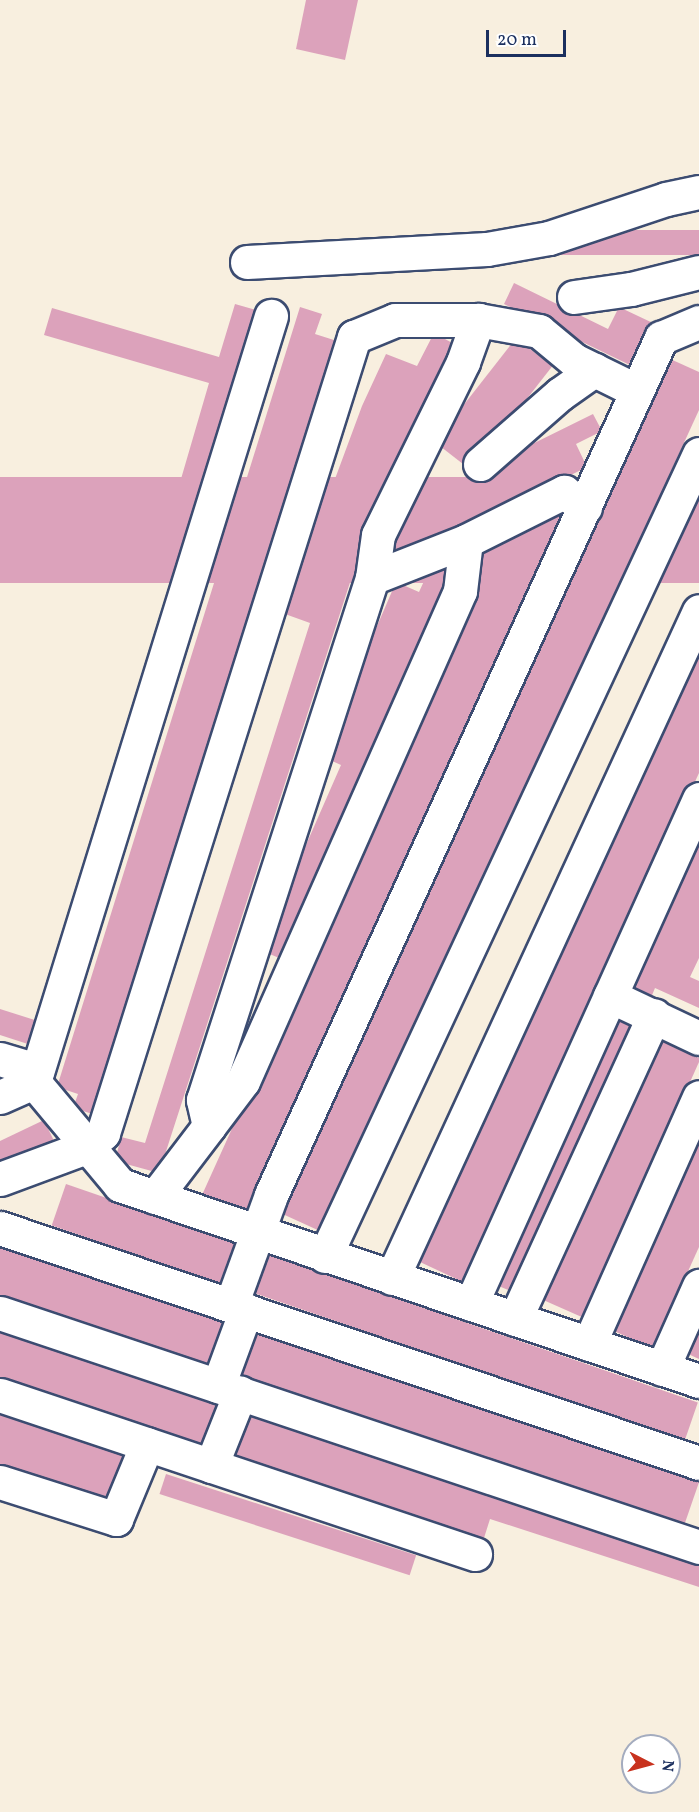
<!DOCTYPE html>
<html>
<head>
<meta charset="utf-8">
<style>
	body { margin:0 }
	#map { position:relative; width:699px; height:1812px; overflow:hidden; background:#f8efdf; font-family:Vollkorn,serif }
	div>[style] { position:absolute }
	.building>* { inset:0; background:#dca2bb; transform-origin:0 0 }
	.roads { filter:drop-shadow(2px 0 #3c4c71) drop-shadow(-2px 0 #3c4c71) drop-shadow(0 2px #3c4c71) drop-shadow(0 -2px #3c4c71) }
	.minor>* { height:33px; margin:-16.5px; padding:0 16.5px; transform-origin:16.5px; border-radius:16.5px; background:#fff }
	span { translate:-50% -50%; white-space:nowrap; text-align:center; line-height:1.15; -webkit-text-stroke:4.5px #fff; paint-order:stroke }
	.north { position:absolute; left:621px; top:1734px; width:60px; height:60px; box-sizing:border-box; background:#fff; border:2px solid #a4acbf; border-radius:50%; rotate:96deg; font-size:16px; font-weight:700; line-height:24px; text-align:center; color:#1b2f5e }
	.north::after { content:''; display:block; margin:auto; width:21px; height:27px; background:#c8321e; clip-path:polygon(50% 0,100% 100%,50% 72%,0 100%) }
	.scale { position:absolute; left:486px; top:30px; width:80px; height:27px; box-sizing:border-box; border:3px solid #1b2f5e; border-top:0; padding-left:8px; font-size:18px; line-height:21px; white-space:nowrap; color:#1b2f5e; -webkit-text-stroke:4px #fff; paint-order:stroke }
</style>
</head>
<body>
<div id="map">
	<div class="building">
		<i style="clip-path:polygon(306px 0,358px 0,345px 60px,296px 49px)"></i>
		<i style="left:699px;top:230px;width:25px;height:154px;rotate:90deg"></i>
		<i style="clip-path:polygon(514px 283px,608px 329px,619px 307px,655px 324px,634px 367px,504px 304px)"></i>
		<i style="clip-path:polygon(235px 304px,256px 310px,187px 551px,162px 544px,209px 383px,44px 335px,52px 308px,219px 357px)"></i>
		<i style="clip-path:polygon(300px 307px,322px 314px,315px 334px,337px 341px,96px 1115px,73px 1108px,78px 1094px,57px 1087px)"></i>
		<i style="clip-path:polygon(434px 333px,456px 345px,366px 533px,159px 1173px,115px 1161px,121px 1137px,145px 1143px,310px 623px,285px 614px,362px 406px,386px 354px,417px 366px)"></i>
		<i style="left:516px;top:338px;width:46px;height:132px;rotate:38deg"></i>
		<i style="clip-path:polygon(668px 358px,699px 372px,699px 410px,322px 1232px,276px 1211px)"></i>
		<i style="clip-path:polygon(593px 414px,602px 431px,576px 444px,587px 467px,410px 555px,392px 518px,437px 495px,445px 510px,493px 486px,484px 468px)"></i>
		<i style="left:699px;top:477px;width:106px;height:842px;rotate:90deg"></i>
		<i style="clip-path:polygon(529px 522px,553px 533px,245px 1214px,202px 1195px,498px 540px,517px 548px)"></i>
		<i style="clip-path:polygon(430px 568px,450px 577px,284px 960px,260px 950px,341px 765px,321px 756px,396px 582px,419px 592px)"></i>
		<i style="clip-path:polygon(699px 652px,699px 773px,465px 1283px,420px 1262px)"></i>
		<i style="clip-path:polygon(699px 832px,699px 958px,690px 977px,699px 981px,699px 1008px,655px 988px,648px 1005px,624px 993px)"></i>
		<i style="clip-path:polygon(0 1009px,41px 1022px,34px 1046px,0 1035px)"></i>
		<i style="left:616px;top:1011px;width:21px;height:299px;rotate:23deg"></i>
		<i style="clip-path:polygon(657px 1039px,699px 1058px,699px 1062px,584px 1318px,541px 1299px)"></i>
		<i style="clip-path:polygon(44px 1120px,54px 1141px,0 1166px,0 1141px)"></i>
		<i style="clip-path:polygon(699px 1138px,699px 1247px,653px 1349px,612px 1330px)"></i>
		<i style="left:66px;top:1184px;width:187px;height:44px;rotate:19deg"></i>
		<i style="left:0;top:1247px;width:246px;height:47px;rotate:18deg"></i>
		<i style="left:261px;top:1252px;width:462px;height:41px;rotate:19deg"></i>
		<i style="clip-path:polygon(699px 1325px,699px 1359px,686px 1353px)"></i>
		<i style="left:0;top:1328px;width:237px;height:50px;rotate:19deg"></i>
		<i style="left:255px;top:1328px;width:470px;height:49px;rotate:19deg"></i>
		<i style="clip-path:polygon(244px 1411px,699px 1560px,699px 1587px,490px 1519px,484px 1538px,229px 1455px)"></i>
		<i style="left:0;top:1415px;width:133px;height:48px;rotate:18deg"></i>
		<i style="left:166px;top:1474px;width:263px;height:21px;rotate:18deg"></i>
	</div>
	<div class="roads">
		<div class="minor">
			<i style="left:247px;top:262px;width:240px;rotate:-3.1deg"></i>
			<i style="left:487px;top:249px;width:63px;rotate:-10.1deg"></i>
			<i style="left:549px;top:238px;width:123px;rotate:-18.4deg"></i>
			<i style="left:666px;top:199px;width:34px;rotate:-12deg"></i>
			<i style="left:574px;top:297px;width:58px;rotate:-8deg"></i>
			<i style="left:631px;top:289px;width:70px;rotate:-14deg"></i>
			<i style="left:480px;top:464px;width:106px;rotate:-41.2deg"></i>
			<i style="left:560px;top:394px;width:42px;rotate:-35.2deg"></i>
			<i style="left:372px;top:578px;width:101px;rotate:-21.5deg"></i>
			<i style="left:466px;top:541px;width:110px;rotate:-26.6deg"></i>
			<i style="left:564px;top:492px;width:26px;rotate:36deg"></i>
			<i style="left:610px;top:996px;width:98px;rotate:25.3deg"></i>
			<i style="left:0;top:1059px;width:39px;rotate:17deg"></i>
			<i style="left:34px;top:1082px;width:134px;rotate:50.1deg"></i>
			<i style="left:120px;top:1185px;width:611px;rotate:18.7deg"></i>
			<i style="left:0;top:1097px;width:37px;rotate:-24deg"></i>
			<i style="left:34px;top:1082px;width:802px;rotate:-72.81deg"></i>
			<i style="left:209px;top:1126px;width:56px;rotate:-52.9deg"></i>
			<i style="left:243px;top:1081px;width:536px;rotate:-66.11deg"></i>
			<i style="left:460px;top:591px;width:50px;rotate:-83.2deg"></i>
			<i style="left:0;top:1179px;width:92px;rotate:-20.4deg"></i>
			<i style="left:86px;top:1147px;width:22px;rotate:-39deg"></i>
			<i style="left:103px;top:1133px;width:835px;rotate:-72.5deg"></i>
			<i style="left:354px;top:337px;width:44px;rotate:-22.5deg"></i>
			<i style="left:395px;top:320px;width:83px"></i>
			<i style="left:478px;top:320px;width:62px;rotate:10.2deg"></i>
			<i style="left:539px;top:331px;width:45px;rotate:39.6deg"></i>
			<i style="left:574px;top:360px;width:70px;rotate:26.2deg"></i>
			<i style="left:155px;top:1197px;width:89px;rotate:-52.7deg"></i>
			<i style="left:209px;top:1126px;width:27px;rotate:-103deg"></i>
			<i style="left:203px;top:1100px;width:549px;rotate:-72.06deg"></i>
			<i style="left:372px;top:578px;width:43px;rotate:-82.1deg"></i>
			<i style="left:378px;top:535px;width:193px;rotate:-63.8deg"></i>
			<i style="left:463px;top:362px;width:45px;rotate:-70.3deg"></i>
			<i style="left:0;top:1228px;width:737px;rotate:18.58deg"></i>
			<i style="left:325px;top:1256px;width:885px;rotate:-65deg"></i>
			<i style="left:392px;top:1278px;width:734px;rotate:-65.28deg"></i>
			<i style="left:471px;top:1304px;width:554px;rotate:-65.7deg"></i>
			<i style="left:231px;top:1305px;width:117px;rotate:-70deg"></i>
			<i style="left:271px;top:1195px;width:942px;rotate:-65.53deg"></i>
			<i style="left:661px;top:338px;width:41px;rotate:-22.8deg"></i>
			<i style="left:0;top:1313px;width:737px;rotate:18.51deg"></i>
			<i style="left:515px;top:1319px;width:334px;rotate:-65.4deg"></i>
			<i style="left:589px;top:1344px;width:270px;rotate:-66deg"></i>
			<i style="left:662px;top:1369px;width:91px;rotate:-66deg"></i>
			<i style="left:218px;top:1386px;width:81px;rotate:-69.8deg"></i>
			<i style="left:0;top:1395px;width:501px;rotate:18.51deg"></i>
			<i style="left:211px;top:1466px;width:79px;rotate:-68.3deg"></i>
			<i style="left:0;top:1482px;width:122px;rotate:17.7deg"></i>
			<i style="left:116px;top:1519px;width:81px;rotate:-67.5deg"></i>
		</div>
	</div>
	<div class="north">N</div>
	<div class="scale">20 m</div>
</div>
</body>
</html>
